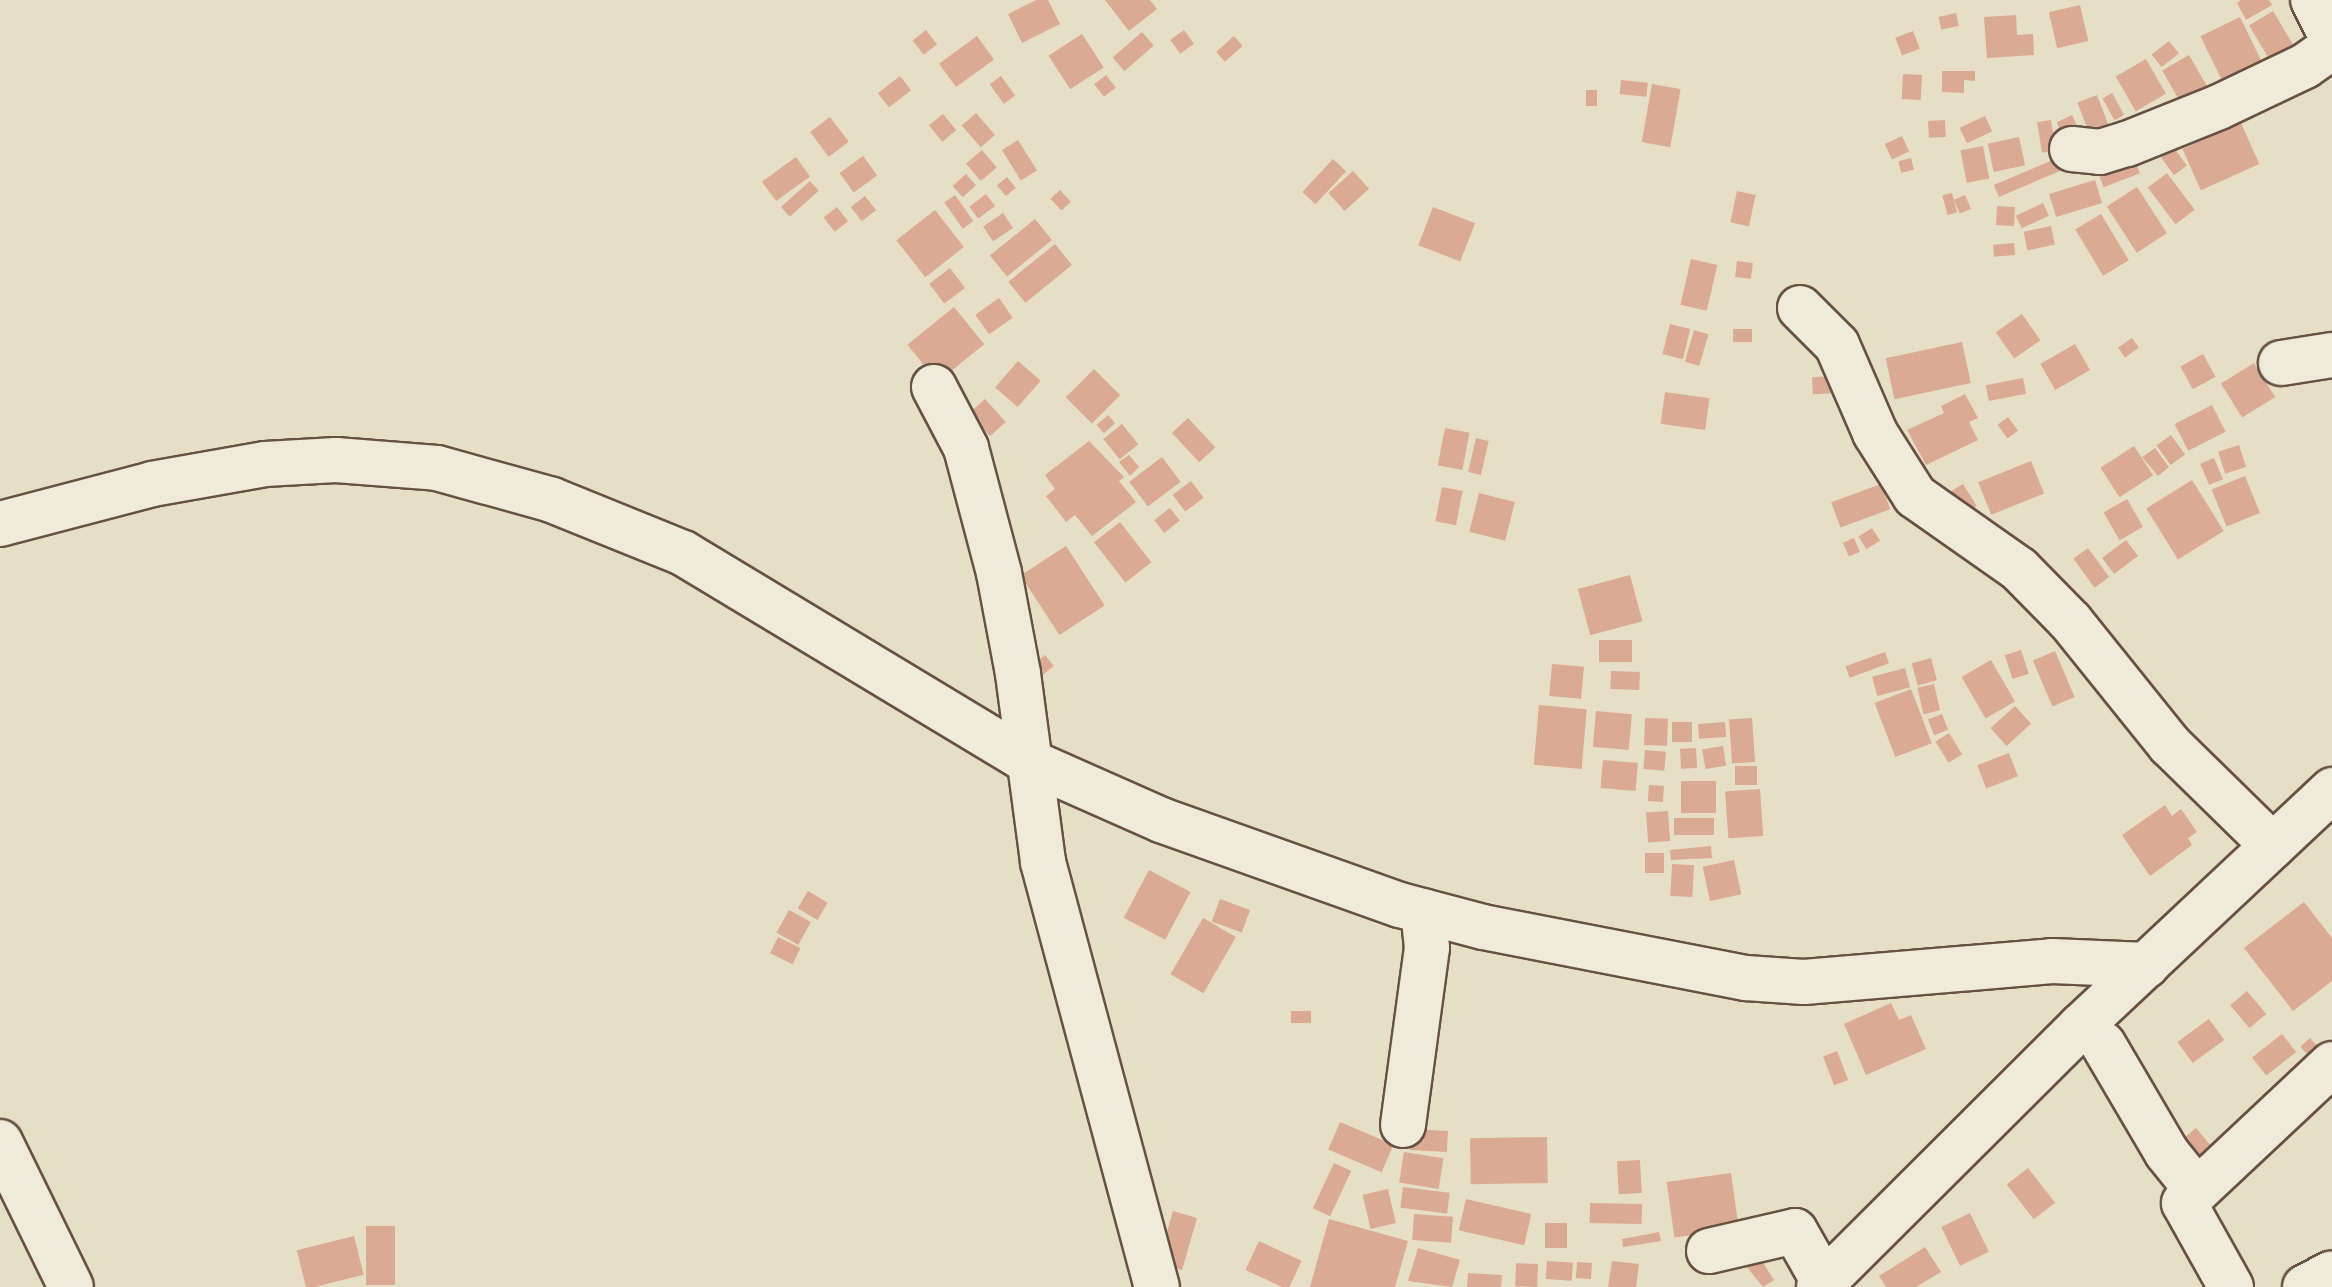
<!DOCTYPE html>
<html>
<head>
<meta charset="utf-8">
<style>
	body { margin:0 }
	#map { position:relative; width:2332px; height:1287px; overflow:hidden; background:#e6dfc5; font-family:"EB Garamond",serif }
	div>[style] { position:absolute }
	.building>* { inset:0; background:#daaa93; transform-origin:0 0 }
	.roads { filter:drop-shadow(2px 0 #675144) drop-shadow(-2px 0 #675144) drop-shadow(0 2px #675144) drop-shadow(0 -2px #675144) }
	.minor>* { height:44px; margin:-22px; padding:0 22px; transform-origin:22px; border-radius:22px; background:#efead9 }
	span { translate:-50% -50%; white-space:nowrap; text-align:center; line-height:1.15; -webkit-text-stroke:8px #efead9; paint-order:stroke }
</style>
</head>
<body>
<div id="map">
	<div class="building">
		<i style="clip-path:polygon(1036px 0,1048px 0,1060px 24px,1022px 43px,1008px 14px)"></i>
		<i style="clip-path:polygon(1105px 0,1150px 0,1157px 9px,1129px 31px)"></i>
		<i style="clip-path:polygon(2241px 0,2269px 0,2272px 5px,2246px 20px,2237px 3px)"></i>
		<i style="left:2080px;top:5px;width:37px;height:32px;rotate:77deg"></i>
		<i style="left:2273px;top:11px;width:41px;height:28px;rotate:59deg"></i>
		<i style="left:1956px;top:13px;width:13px;height:18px;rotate:77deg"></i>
		<i style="clip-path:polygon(2016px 15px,2017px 35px,2033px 34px,2034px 55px,1987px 58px,1984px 17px)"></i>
		<i style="left:2240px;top:17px;width:52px;height:44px;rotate:64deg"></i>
		<i style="left:926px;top:30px;width:18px;height:17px;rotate:52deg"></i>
		<i style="left:1184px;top:30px;width:17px;height:17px;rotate:54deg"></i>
		<i style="left:1913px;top:31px;width:19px;height:19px;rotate:69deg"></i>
		<i style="left:1142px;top:32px;width:18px;height:39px;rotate:49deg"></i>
		<i style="left:1082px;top:34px;width:40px;height:40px;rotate:57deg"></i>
		<i style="left:977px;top:36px;width:29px;height:47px;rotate:54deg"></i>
		<i style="left:1234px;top:36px;width:13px;height:24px;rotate:48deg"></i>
		<i style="left:2169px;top:41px;width:16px;height:22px;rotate:52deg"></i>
		<i style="left:2189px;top:55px;width:38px;height:31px;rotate:60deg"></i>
		<i style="left:2146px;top:59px;width:40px;height:35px;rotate:60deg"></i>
		<i style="clip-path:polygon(1942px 71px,1975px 71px,1975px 81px,1964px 80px,1964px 93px,1942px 92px)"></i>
		<i style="left:1903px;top:74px;width:19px;height:25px;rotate:3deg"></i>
		<i style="left:1106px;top:75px;width:16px;height:15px;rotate:52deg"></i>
		<i style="left:900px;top:76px;width:18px;height:28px;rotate:52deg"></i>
		<i style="left:1001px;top:76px;width:24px;height:14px;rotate:54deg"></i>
		<i style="left:1621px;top:80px;width:27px;height:14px;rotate:6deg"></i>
		<i style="left:1652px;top:84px;width:29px;height:59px;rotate:10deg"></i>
		<i style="left:1586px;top:90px;width:11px;height:16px"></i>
		<i style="left:2112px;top:93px;width:25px;height:11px;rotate:61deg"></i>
		<i style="left:2097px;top:95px;width:31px;height:21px;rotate:69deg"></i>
		<i style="left:976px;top:113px;width:29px;height:19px;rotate:49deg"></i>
		<i style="left:943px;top:114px;width:21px;height:18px;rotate:51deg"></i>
		<i style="left:2072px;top:115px;width:21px;height:17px;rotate:65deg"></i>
		<i style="left:1985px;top:116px;width:17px;height:28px;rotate:65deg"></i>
		<i style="left:830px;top:117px;width:31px;height:25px;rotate:53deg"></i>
		<i style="left:1945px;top:120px;width:17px;height:17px;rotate:87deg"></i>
		<i style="left:2051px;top:120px;width:31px;height:14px;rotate:81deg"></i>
		<i style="left:2241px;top:123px;width:45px;height:64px;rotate:66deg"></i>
		<i style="left:1902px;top:136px;width:17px;height:19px;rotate:65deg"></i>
		<i style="left:2019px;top:137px;width:29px;height:32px;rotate:78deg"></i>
		<i style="left:1018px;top:140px;width:36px;height:19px;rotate:58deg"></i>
		<i style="left:1983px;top:146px;width:33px;height:23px;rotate:79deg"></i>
		<i style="left:2174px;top:148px;width:22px;height:16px;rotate:54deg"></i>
		<i style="left:982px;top:150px;width:23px;height:21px;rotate:50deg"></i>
		<i style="left:2131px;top:150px;width:25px;height:39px;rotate:69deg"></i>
		<i style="left:863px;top:156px;width:24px;height:29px;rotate:54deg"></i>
		<i style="left:2062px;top:156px;width:13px;height:74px;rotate:67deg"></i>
		<i style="left:796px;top:157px;width:24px;height:42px;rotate:54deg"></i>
		<i style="left:1911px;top:158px;width:12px;height:13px;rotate:76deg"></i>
		<i style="left:1333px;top:159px;width:18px;height:45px;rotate:43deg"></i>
		<i style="left:1353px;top:171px;width:24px;height:33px;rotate:48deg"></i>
		<i style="left:2167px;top:173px;width:46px;height:24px;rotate:53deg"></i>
		<i style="left:966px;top:174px;width:15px;height:18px;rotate:48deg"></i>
		<i style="left:1007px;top:177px;width:14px;height:13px;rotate:51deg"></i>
		<i style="left:2095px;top:180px;width:24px;height:48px;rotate:73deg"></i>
		<i style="left:810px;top:181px;width:13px;height:39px;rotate:48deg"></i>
		<i style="left:2137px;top:187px;width:55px;height:36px;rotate:57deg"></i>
		<i style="left:1060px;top:190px;width:16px;height:13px;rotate:47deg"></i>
		<i style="left:1737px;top:191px;width:19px;height:32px;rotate:12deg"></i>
		<i style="left:1952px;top:193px;width:20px;height:10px;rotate:75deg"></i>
		<i style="left:986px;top:194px;width:15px;height:21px;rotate:53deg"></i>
		<i style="left:955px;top:195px;width:32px;height:13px;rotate:55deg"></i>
		<i style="left:1965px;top:195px;width:15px;height:12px;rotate:67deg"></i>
		<i style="left:865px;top:196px;width:18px;height:18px;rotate:52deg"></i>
		<i style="left:2043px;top:203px;width:14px;height:30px;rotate:65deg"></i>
		<i style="left:1997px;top:206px;width:18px;height:19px;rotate:3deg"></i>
		<i style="left:837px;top:207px;width:18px;height:17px;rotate:52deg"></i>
		<i style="left:1433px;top:207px;width:45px;height:41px;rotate:21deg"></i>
		<i style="left:935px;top:210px;width:47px;height:49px;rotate:52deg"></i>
		<i style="left:1003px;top:213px;width:18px;height:24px;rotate:56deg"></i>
		<i style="left:2101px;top:214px;width:54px;height:30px;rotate:59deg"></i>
		<i style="left:1035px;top:219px;width:27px;height:58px;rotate:51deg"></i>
		<i style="left:2051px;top:226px;width:19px;height:28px;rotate:78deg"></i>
		<i style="left:2014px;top:243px;width:12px;height:21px;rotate:85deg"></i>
		<i style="left:1055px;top:244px;width:27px;height:60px;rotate:51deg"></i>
		<i style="left:1691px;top:259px;width:27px;height:47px;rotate:13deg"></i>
		<i style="left:1737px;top:261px;width:16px;height:16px;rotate:7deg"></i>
		<i style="left:950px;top:268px;width:25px;height:26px;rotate:53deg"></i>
		<i style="left:999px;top:298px;width:24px;height:29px;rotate:55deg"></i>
		<i style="left:954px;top:307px;width:48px;height:60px;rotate:51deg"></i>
		<i style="left:2022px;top:314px;width:32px;height:32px;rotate:55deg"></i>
		<i style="left:1670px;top:324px;width:21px;height:31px;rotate:14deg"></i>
		<i style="left:1733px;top:329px;width:19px;height:13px"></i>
		<i style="left:1694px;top:330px;width:15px;height:33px;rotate:16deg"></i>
		<i style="left:2132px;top:338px;width:12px;height:17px;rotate:55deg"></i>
		<i style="left:1962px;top:342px;width:42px;height:78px;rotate:78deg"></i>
		<i style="left:2075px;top:344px;width:30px;height:40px;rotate:60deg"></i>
		<i style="left:2203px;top:354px;width:26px;height:26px;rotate:61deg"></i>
		<i style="left:1018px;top:361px;width:30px;height:35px;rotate:41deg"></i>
		<i style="left:2254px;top:363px;width:40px;height:39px;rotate:58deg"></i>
		<i style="left:1094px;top:369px;width:37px;height:40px;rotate:45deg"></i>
		<i style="left:1835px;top:376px;width:17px;height:23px;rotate:87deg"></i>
		<i style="left:2023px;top:378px;width:16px;height:38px;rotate:79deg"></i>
		<i style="left:1665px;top:392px;width:45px;height:32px;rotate:8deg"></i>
		<i style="clip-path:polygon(1965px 394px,1978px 418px,1969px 422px,1978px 440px,1926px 465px,1907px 430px,1944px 413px,1941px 406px)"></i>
		<i style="left:985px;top:399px;width:31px;height:21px;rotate:48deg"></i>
		<i style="left:2212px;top:405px;width:30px;height:42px;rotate:63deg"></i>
		<i style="left:1108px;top:415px;width:11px;height:15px;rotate:49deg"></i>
		<i style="left:2008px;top:417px;width:17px;height:13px;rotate:54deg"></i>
		<i style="left:1188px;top:418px;width:40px;height:22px;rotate:47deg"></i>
		<i style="left:1122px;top:424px;width:26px;height:24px;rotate:51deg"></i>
		<i style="left:1445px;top:428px;width:25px;height:38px;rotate:11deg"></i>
		<i style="left:2171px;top:435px;width:24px;height:18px;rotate:54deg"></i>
		<i style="left:1476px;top:438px;width:13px;height:35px;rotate:13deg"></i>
		<i style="clip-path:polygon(1089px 441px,1124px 477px,1119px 481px,1136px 502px,1092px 536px,1075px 515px,1066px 522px,1046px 496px,1055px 489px,1045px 475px)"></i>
		<i style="left:2239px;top:445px;width:23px;height:22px;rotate:72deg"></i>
		<i style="left:2134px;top:446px;width:35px;height:40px;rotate:57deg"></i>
		<i style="clip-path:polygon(2155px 448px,2169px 467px,2158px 476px,2142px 457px)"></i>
		<i style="clip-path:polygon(1129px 455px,1139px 467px,1130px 476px,1119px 462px)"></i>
		<i style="left:1162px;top:457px;width:31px;height:41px;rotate:53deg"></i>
		<i style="left:2214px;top:458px;width:23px;height:15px;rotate:67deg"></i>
		<i style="left:2031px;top:461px;width:35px;height:57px;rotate:68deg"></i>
		<i style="left:2245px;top:476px;width:40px;height:36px;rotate:68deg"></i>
		<i style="left:2192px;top:480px;width:60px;height:54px;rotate:58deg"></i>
		<i style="left:1191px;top:481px;width:21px;height:23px;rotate:53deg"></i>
		<i style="left:1881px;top:484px;width:27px;height:53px;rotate:70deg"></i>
		<i style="left:1963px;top:484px;width:26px;height:19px;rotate:58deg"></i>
		<i style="left:1442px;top:487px;width:21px;height:35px;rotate:11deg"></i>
		<i style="left:1479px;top:493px;width:37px;height:40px;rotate:14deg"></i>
		<i style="left:2127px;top:499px;width:32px;height:27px;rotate:60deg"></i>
		<i style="left:1170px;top:508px;width:16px;height:20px;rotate:52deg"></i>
		<i style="left:1120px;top:522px;width:51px;height:33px;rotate:52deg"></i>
		<i style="left:1872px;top:528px;width:15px;height:16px;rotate:58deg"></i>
		<i style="left:1854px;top:538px;width:15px;height:12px;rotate:67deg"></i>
		<i style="left:2126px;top:540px;width:20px;height:30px;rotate:53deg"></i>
		<i style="left:1066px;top:546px;width:71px;height:54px;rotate:57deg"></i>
		<i style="left:2088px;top:548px;width:36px;height:18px;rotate:54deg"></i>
		<i style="left:1630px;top:575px;width:48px;height:54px;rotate:75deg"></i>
		<i style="left:1599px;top:640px;width:33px;height:22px"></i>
		<i style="left:2021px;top:650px;width:25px;height:17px;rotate:72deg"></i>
		<i style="left:2055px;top:651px;width:50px;height:24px;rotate:67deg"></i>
		<i style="left:1885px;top:652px;width:12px;height:42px;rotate:70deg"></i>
		<i style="left:1045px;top:655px;width:14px;height:24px;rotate:51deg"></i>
		<i style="left:1931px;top:658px;width:23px;height:20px;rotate:75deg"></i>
		<i style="left:1991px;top:660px;width:48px;height:34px;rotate:60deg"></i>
		<i style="left:1552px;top:664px;width:32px;height:32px;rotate:5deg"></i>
		<i style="left:1905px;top:668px;width:20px;height:34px;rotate:75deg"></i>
		<i style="left:1611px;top:671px;width:29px;height:18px;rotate:2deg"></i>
		<i style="left:1934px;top:684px;width:27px;height:17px;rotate:77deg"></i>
		<i style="left:1911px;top:689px;width:58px;height:39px;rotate:69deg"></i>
		<i style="left:1539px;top:705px;width:48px;height:60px;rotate:5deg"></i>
		<i style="left:2015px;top:706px;width:24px;height:33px;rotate:48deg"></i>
		<i style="left:1596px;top:711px;width:36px;height:36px;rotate:5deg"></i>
		<i style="left:1942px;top:714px;width:17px;height:15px;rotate:69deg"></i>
		<i style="left:1645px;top:718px;width:23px;height:27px;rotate:2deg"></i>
		<i style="left:1752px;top:718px;width:44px;height:23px;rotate:86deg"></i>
		<i style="left:1672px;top:722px;width:20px;height:20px"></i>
		<i style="left:1725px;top:722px;width:15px;height:27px;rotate:86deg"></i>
		<i style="left:1949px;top:733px;width:25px;height:16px;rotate:58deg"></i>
		<i style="left:1723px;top:746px;width:20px;height:21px;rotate:81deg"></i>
		<i style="left:1696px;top:748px;width:20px;height:16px;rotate:87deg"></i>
		<i style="left:1645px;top:750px;width:21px;height:19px;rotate:5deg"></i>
		<i style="left:2009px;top:753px;width:25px;height:34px;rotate:69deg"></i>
		<i style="left:1603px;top:760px;width:35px;height:28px;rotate:5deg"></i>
		<i style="left:1757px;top:766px;width:19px;height:22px;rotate:90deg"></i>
		<i style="left:1681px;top:781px;width:35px;height:32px"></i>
		<i style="left:1649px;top:785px;width:15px;height:16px;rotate:4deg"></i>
		<i style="left:1760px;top:789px;width:47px;height:35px;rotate:86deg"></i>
		<i style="clip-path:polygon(2165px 805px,2172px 816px,2181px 809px,2197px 832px,2188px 838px,2192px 845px,2150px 876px,2122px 835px)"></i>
		<i style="left:1668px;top:811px;width:30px;height:22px;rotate:86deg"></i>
		<i style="left:1714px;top:818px;width:17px;height:40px;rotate:90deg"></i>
		<i style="clip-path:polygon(1711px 846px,1712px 858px,1671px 860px,1670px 850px)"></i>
		<i style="left:1645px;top:853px;width:19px;height:20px"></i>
		<i style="left:1734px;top:860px;width:35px;height:32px;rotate:78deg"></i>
		<i style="left:1672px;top:864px;width:22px;height:32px;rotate:3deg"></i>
		<i style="left:1149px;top:870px;width:47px;height:54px;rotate:28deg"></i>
		<i style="left:808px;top:891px;width:23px;height:20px;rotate:31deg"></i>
		<i style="left:1220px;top:899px;width:32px;height:24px;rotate:20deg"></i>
		<i style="clip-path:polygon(2304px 902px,2332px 938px,2332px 981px,2293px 1011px,2244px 948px)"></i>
		<i style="left:789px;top:910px;width:25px;height:26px;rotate:29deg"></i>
		<i style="left:1203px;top:918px;width:38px;height:65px;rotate:30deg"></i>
		<i style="left:778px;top:937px;width:25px;height:18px;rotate:26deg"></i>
		<i style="left:2247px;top:991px;width:30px;height:22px;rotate:50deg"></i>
		<i style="clip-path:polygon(1891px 1003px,1899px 1020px,1911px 1015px,1926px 1049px,1866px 1075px,1844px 1024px)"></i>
		<i style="left:1291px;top:1011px;width:20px;height:12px"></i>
		<i style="left:2209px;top:1019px;width:26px;height:39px;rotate:54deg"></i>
		<i style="left:2282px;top:1034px;width:23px;height:38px;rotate:52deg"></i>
		<i style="left:2310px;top:1038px;width:15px;height:13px;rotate:48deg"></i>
		<i style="left:1837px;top:1051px;width:31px;height:15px;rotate:69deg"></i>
		<i style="left:1340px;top:1122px;width:58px;height:30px;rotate:23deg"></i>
		<i style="left:2196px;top:1128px;width:33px;height:21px;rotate:50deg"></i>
		<i style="left:1411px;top:1129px;width:37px;height:21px;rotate:3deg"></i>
		<i style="left:1547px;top:1137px;width:46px;height:77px;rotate:89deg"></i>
		<i style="left:1404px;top:1152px;width:40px;height:31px;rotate:9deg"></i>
		<i style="left:1640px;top:1160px;width:33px;height:23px;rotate:87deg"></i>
		<i style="left:1334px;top:1163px;width:19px;height:50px;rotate:25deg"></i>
		<i style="left:2028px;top:1168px;width:44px;height:27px;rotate:52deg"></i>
		<i style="left:1731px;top:1173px;width:56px;height:65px;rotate:82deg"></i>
		<i style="left:1403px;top:1187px;width:47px;height:21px;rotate:7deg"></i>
		<i style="left:1388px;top:1189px;width:35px;height:26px;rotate:77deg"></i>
		<i style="left:1466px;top:1199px;width:67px;height:32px;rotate:13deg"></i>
		<i style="left:1590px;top:1203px;width:52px;height:20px;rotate:1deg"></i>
		<i style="left:1173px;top:1211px;width:25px;height:54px;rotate:16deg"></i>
		<i style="left:1970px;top:1213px;width:43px;height:32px;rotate:64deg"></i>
		<i style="left:1414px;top:1214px;width:39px;height:26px;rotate:4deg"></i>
		<i style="clip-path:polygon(1329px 1219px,1408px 1241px,1395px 1287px,1310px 1287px)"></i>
		<i style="left:1567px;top:1223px;width:25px;height:22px;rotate:90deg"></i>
		<i style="left:395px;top:1226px;width:59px;height:29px;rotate:90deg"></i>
		<i style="clip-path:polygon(1659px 1232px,1661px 1241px,1623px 1247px,1622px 1239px)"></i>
		<i style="left:354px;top:1236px;width:40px;height:59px;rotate:76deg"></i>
		<i style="left:1259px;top:1241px;width:47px;height:32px;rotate:25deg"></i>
		<i style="clip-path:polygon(1925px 1247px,1941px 1272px,1916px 1287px,1886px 1287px,1879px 1276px)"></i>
		<i style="clip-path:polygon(1418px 1248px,1460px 1260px,1452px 1287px,1408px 1281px)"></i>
		<i style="clip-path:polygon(1760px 1258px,1774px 1280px,1763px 1287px,1746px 1266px)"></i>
		<i style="left:1547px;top:1261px;width:26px;height:18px;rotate:4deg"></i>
		<i style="clip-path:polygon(1612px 1261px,1639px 1264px,1636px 1287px,1608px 1287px)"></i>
		<i style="left:1577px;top:1262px;width:15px;height:16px;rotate:4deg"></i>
		<i style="left:1538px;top:1264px;width:23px;height:22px;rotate:92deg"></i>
		<i style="clip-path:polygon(1468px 1273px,1502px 1275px,1501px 1287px,1467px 1287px)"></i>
	</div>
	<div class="roads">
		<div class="minor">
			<i style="left:2313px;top:0;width:42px;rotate:62.8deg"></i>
			<i style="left:2072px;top:149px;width:28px;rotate:6deg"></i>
			<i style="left:2100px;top:152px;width:28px;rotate:-17deg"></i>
			<i style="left:2127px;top:144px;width:99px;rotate:-21.9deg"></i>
			<i style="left:2219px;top:107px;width:95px;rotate:-25.5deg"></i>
			<i style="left:2305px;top:66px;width:33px;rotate:-35deg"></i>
			<i style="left:1800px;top:308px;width:52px;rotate:45deg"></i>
			<i style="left:1837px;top:345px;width:96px;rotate:66.6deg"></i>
			<i style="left:1875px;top:433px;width:75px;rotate:57.6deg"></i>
			<i style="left:1915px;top:496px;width:127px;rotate:35.1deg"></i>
			<i style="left:2019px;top:569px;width:74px;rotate:45.5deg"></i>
			<i style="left:2071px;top:622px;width:158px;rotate:51.2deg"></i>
			<i style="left:2170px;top:745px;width:144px;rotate:44.4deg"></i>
			<i style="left:2281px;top:363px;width:52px;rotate:-8.9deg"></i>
			<i style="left:934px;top:387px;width:69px;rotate:62.3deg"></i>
			<i style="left:966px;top:448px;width:129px;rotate:75.2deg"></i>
			<i style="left:999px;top:573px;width:103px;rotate:79.3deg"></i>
			<i style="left:1018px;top:674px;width:190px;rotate:82.4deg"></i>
			<i style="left:1043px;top:862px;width:440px;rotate:75deg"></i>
			<i style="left:0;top:524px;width:157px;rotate:-14.7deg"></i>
			<i style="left:152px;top:484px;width:115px;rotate:-10deg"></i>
			<i style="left:265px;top:464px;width:71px;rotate:-3.2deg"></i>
			<i style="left:336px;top:460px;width:101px;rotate:4.5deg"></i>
			<i style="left:437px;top:468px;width:119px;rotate:15.5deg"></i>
			<i style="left:552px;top:500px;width:141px;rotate:22deg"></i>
			<i style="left:683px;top:553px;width:403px;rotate:31.1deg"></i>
			<i style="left:1028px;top:761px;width:145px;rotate:23.9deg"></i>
			<i style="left:1161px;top:820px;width:254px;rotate:19.6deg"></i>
			<i style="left:1400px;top:905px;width:86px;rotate:14.8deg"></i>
			<i style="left:1483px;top:927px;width:268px;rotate:11deg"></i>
			<i style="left:1746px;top:978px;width:58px;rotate:3.9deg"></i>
			<i style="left:1804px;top:982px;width:249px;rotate:-4.8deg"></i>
			<i style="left:2052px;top:961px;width:95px;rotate:2.4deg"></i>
			<i style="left:2103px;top:1044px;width:126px;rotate:59.6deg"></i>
			<i style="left:2167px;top:1153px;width:48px;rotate:51deg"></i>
			<i style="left:1403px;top:1125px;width:179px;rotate:-82.3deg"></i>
			<i style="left:1427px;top:948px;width:37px;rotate:-96deg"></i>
			<i style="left:0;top:1142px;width:161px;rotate:63.9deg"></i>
			<i style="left:1709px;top:1251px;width:88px;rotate:-13.1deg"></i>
			<i style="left:1795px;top:1231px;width:59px;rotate:60.4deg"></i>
			<i style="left:1819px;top:1287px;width:370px;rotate:-44.9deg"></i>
			<i style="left:2081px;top:1026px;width:345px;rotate:-43.2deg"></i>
			<i style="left:2231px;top:1287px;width:96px;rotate:-119.2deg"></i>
			<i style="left:2184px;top:1203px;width:203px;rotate:-43.2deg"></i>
			<i style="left:2305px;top:1287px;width:30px;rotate:-27deg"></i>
		</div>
	</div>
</div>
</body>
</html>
